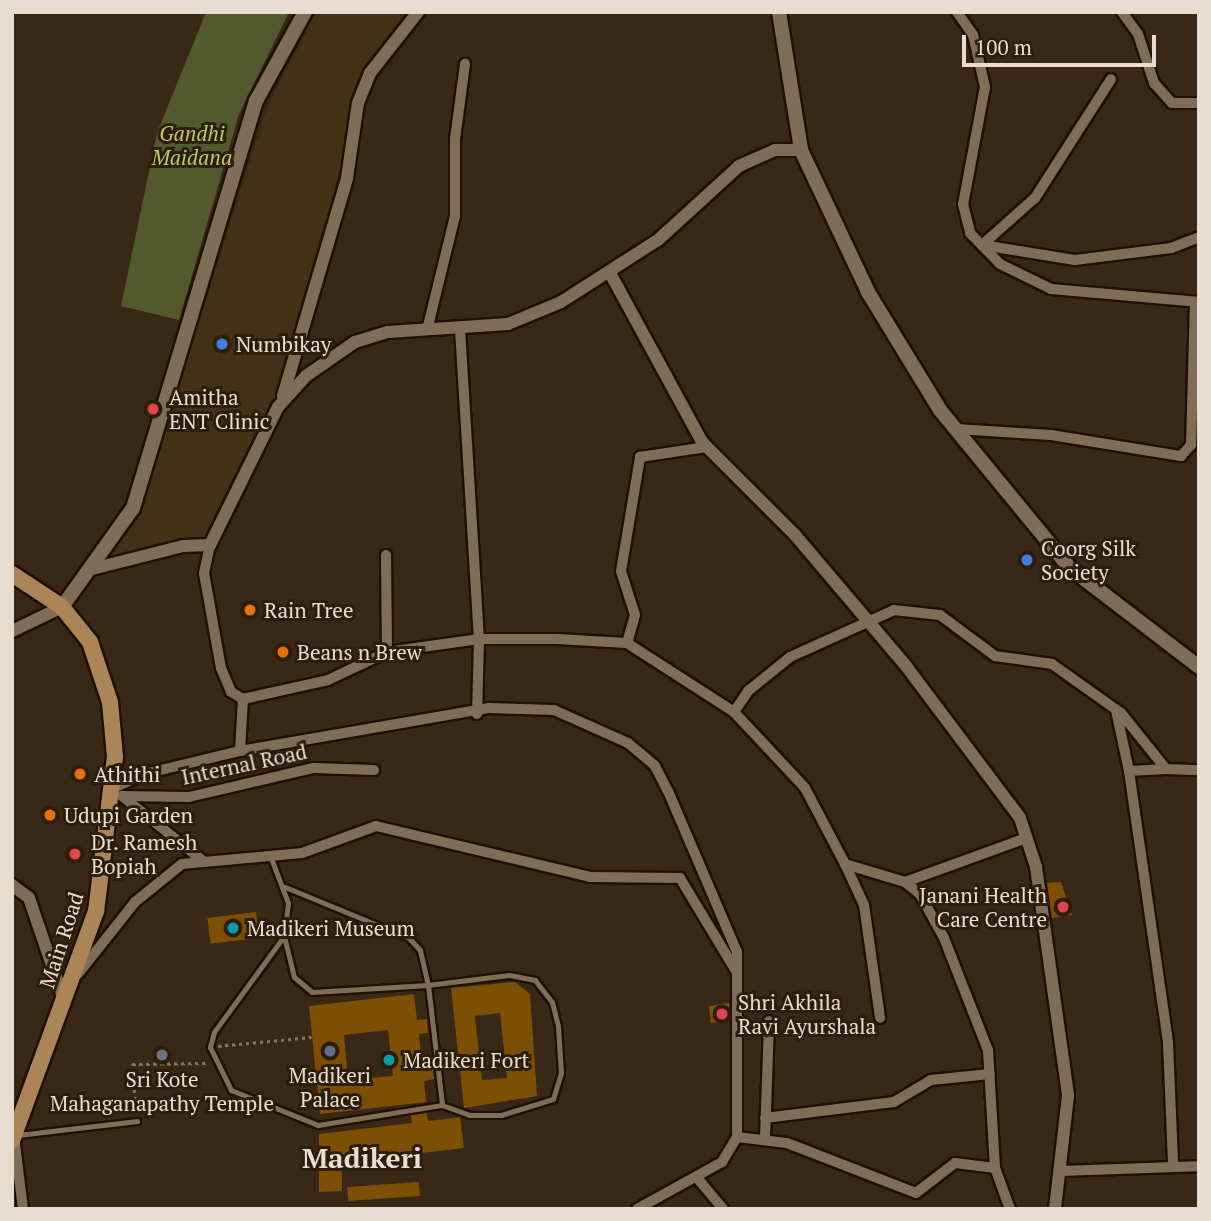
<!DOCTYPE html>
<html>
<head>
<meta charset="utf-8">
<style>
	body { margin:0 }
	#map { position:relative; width:1211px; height:1221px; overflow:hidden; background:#382815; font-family:"PT Serif",serif }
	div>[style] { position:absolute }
	.built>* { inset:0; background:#433017 }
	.green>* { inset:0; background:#525a2d }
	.building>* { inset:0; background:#7c4f04; transform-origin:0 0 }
	.path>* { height:2.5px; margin-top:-1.25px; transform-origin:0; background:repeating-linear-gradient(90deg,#827565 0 3.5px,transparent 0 7px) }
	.roads { filter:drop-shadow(2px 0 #1f1001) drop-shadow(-2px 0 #1f1001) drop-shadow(0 2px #1f1001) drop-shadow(0 -2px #1f1001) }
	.service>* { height:5px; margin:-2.5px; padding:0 2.5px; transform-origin:2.5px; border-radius:2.5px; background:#7f6d58 }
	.minor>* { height:10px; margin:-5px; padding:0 5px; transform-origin:5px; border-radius:5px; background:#7f6d58 }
	.tertiary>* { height:12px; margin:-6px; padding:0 6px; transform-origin:6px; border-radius:6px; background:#7f6d58 }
	.secondary>* { height:14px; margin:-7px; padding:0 7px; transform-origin:7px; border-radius:7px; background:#7f6d58 }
	.primary>* { height:16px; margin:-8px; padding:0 8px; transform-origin:8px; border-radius:8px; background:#ab8457 }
	.dots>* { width:19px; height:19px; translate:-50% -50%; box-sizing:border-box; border:4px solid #2d1e0c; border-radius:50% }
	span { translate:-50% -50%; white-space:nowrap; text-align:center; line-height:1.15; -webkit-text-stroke:6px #2d1e0c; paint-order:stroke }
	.park-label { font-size:21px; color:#b9cb65; font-style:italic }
	.poi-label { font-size:21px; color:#e7ddd1 }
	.left { translate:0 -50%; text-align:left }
	.right { translate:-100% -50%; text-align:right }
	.street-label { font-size:21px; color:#e7ddd1 }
	.district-label { font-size:28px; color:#e7ddd1; font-weight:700 }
	.frame { position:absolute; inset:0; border:14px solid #e7ddd1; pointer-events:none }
	.scale { position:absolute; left:962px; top:35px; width:194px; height:32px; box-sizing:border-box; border:4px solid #e7ddd1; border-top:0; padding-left:9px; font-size:21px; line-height:24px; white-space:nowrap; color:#e7ddd1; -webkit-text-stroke:5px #2d1e0c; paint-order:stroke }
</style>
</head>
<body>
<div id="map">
	<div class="built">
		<i style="clip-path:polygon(316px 12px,408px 12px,364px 70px,300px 331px,270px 412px,208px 540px,184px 539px,108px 559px,139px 511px,266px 111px)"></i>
	</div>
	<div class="green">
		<i style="clip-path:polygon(206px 12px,289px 12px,239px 114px,179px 320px,121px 306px,157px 133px)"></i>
	</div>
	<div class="building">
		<i style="clip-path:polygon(1061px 882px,1072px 915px,1052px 918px,1047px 883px)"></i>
		<i style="left:256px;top:912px;width:26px;height:49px;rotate:83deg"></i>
		<i style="clip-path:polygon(evenodd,515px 982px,530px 994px,537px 1096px,464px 1108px,451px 988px,515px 982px,500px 1013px,507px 1078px,482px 1080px,475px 1016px,500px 1013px)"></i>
		<i style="clip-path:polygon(evenodd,414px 994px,417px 1020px,427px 1019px,428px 1033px,419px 1034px,422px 1066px,432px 1065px,433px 1070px,434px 1079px,424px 1081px,426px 1102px,320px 1114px,309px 1006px,414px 994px,388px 1030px,393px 1076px,348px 1080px,344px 1035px,388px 1030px)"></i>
		<i style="clip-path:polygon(729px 1003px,729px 1021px,711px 1023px,709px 1006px)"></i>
		<i style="clip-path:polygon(427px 1113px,428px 1121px,460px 1117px,464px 1148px,342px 1162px,342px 1191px,319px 1192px,319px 1134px,412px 1123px,411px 1115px)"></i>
		<i style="left:419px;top:1182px;width:14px;height:72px;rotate:86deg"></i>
	</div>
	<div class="path">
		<i style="left:218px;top:1046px;width:94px;rotate:-5.5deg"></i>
		<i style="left:136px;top:1114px;width:50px;rotate:-94.6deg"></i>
		<i style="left:132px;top:1064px;width:75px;rotate:-0.8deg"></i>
	</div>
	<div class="roads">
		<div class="service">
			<i style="left:271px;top:858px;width:48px;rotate:69.3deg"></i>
			<i style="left:288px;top:903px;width:33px;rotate:97deg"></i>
			<i style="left:284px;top:936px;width:119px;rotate:126.1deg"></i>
			<i style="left:214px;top:1032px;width:16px;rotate:105deg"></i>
			<i style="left:210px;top:1047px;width:48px;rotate:64deg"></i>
			<i style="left:231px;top:1090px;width:94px;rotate:21.9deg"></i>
			<i style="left:318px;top:1125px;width:126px;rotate:-9.2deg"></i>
			<i style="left:442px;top:1105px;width:29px;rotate:20deg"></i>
			<i style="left:469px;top:1115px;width:32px"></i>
			<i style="left:501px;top:1115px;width:54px;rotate:-17.1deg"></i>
			<i style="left:553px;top:1099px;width:27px;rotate:-73deg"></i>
			<i style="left:561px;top:1073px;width:47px;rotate:-93.7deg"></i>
			<i style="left:558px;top:1026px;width:25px;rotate:-104deg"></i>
			<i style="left:552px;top:1002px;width:28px;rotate:-128deg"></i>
			<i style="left:535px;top:980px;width:26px;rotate:-169deg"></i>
			<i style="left:509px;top:975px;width:82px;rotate:173deg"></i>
			<i style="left:428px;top:985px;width:36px;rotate:-103deg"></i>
			<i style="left:420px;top:950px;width:16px;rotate:-133deg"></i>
			<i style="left:409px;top:938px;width:134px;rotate:-157.6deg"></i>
			<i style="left:284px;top:936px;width:42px;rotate:76.3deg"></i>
			<i style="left:294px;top:977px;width:23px;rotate:40deg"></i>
			<i style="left:312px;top:992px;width:116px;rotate:-3.5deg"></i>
			<i style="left:428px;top:985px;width:121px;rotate:83.3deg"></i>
			<i style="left:18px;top:1135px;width:120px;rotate:-6.7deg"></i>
		</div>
		<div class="minor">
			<i style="left:957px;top:12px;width:28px;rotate:55deg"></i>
			<i style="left:973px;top:35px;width:53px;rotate:77deg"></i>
			<i style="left:985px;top:87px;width:119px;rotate:100.6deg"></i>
			<i style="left:963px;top:204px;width:30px;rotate:76deg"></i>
			<i style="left:970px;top:233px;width:43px;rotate:45.9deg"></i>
			<i style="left:1000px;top:264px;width:57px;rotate:26.1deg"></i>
			<i style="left:1051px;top:289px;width:149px;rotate:5deg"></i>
			<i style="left:1122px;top:12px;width:27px;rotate:54deg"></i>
			<i style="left:1138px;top:34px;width:52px;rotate:71.9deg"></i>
			<i style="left:1154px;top:83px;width:27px;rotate:48deg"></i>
			<i style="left:1172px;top:103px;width:27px"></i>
			<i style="left:982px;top:245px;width:94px;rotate:9.2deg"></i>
			<i style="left:1075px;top:260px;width:97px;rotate:-7.1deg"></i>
			<i style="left:1171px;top:248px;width:30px;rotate:-21deg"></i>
			<i style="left:982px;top:245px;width:71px;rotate:-41.6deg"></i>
			<i style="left:1035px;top:198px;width:141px;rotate:-57.4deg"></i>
			<i style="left:460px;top:329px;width:311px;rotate:86.5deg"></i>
			<i style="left:479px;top:639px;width:75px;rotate:91.5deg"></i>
			<i style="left:427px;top:330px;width:117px;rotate:-76.2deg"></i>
			<i style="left:455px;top:216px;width:77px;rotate:-90deg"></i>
			<i style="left:455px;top:139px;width:76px;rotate:-82.4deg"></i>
			<i style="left:956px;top:429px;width:95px;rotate:3.6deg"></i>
			<i style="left:1051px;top:435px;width:132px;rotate:9.2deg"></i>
			<i style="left:1181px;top:456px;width:15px;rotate:-48deg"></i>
			<i style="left:1191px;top:445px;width:143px;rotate:-88.4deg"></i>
			<i style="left:210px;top:545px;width:29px;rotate:102deg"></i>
			<i style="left:204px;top:573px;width:97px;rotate:79.9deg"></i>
			<i style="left:221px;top:668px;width:26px;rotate:67deg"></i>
			<i style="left:231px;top:692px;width:14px;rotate:30deg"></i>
			<i style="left:243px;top:699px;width:87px;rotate:-12.6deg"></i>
			<i style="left:328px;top:680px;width:65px;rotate:-25.4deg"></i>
			<i style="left:387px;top:652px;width:93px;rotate:-8deg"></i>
			<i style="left:479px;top:639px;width:78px"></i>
			<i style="left:557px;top:639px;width:70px;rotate:3.3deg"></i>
			<i style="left:627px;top:643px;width:127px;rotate:32.8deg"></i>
			<i style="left:734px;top:712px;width:25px;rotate:-56deg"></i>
			<i style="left:748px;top:691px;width:54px;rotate:-39deg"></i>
			<i style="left:790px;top:657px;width:114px;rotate:-24.3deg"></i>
			<i style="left:894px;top:610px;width:46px;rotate:6.2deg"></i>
			<i style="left:940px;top:615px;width:69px;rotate:36.7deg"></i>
			<i style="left:995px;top:656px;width:58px;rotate:8deg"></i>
			<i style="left:1052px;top:664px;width:85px;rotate:35.4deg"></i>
			<i style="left:1121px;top:713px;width:72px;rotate:51.2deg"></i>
			<i style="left:1166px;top:769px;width:33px;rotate:2deg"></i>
			<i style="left:386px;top:555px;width:97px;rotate:89.4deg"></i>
			<i style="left:627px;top:643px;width:29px;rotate:-74deg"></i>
			<i style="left:635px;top:615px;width:46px;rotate:-107.7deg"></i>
			<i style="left:621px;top:571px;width:116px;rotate:-80.5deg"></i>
			<i style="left:640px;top:457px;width:67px;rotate:-8.6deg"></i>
			<i style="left:1116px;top:710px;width:62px;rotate:78deg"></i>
			<i style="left:734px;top:712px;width:104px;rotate:46.9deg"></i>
			<i style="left:805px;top:788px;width:86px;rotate:62.2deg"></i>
			<i style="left:845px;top:864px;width:63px;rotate:16.7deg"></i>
			<i style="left:905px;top:882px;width:19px;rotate:39deg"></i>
			<i style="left:920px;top:894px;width:50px;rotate:61.4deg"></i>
			<i style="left:944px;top:938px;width:120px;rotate:68.6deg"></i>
			<i style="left:988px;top:1050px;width:118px;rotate:86.6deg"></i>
			<i style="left:995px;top:1168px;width:44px;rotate:69.9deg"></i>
			<i style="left:240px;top:751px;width:52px;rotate:-86.7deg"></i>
			<i style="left:1166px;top:769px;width:37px;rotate:177deg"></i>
			<i style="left:1129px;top:771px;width:275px;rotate:81.8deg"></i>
			<i style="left:1168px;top:1043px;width:121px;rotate:87.6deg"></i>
			<i style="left:111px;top:789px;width:36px;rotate:-24deg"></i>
			<i style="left:144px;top:774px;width:99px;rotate:-13.5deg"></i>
			<i style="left:240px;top:751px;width:253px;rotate:-9.8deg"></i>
			<i style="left:489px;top:708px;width:65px;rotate:1.8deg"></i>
			<i style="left:554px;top:710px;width:81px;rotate:24deg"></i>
			<i style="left:628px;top:743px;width:35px;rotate:40deg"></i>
			<i style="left:655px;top:766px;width:28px;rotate:63deg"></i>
			<i style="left:668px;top:791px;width:175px;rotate:66.8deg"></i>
			<i style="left:737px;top:952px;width:185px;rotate:90deg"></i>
			<i style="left:737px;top:1137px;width:29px;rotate:121deg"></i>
			<i style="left:722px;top:1162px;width:97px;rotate:151.1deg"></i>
			<i style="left:122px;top:796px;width:67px;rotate:0.9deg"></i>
			<i style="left:189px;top:797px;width:128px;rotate:-13.1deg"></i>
			<i style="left:314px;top:768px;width:60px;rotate:1.9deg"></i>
			<i style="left:122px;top:796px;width:102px;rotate:38.7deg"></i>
			<i style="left:845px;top:864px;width:45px;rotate:65.1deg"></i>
			<i style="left:864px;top:905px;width:114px;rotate:81.9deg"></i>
			<i style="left:905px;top:882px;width:127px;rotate:-19.9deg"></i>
			<i style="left:78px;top:974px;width:92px;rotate:-51.6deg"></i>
			<i style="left:135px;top:902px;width:60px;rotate:-39deg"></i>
			<i style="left:182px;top:864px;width:121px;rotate:-5.2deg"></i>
			<i style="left:302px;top:853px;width:79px;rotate:-20deg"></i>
			<i style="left:376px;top:826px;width:220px;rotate:13.4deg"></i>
			<i style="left:590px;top:877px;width:90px;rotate:0.6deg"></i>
			<i style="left:680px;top:878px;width:109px;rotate:58.9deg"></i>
			<i style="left:765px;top:1118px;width:130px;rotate:-7.1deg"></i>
			<i style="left:894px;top:1102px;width:43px;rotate:-30.7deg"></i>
			<i style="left:931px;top:1080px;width:59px;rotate:-5.8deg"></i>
			<i style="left:14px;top:1135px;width:75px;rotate:83.1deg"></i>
			<i style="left:737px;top:1137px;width:50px;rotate:6.8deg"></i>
			<i style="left:787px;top:1143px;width:138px;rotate:21.2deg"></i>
			<i style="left:916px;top:1193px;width:49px;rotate:-37.6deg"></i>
			<i style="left:955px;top:1163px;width:40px;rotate:7.1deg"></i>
			<i style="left:765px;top:1138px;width:117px;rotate:-88deg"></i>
			<i style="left:1059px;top:1171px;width:140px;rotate:-2deg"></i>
			<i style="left:698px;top:1179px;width:39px;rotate:50deg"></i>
		</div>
		<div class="tertiary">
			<i style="left:610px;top:273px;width:192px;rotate:61.4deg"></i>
			<i style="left:702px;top:442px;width:132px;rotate:45deg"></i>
			<i style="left:795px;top:535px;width:172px;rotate:49.7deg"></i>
			<i style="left:906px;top:666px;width:190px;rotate:53.1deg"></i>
			<i style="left:1020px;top:818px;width:52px;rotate:71.9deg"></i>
			<i style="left:1036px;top:867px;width:231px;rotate:82deg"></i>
			<i style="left:1068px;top:1096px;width:114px;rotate:96.6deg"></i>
			<i style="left:283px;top:396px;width:227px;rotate:-73.6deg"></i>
			<i style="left:347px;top:178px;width:76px;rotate:-81.7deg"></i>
			<i style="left:358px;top:103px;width:32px;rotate:-68deg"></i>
			<i style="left:370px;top:73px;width:78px;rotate:-51.8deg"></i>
			<i style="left:88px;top:570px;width:98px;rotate:-14.2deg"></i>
			<i style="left:183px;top:546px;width:27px;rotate:-2deg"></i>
			<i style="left:210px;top:545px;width:154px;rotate:-63.8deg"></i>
			<i style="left:278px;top:407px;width:42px;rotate:-47.9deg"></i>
			<i style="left:306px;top:376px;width:60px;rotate:-34.8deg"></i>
			<i style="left:355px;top:342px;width:34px;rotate:-17deg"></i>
			<i style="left:388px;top:332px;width:120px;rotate:-3.8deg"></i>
			<i style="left:508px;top:324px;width:57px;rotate:-22.5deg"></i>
			<i style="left:561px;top:302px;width:115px;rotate:-32.6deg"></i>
			<i style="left:658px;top:240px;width:110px;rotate:-42.4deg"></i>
			<i style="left:739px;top:166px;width:39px;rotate:-24deg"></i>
			<i style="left:775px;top:150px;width:26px"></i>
			<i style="left:12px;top:631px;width:55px;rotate:-25.6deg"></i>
			<i style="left:12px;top:885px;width:21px;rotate:37deg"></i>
			<i style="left:29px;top:898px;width:108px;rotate:71.1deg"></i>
		</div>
		<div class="secondary">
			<i style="left:779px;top:12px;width:140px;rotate:80.9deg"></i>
			<i style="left:801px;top:150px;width:157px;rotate:64.7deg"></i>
			<i style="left:868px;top:292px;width:138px;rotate:58.6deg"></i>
			<i style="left:940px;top:410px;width:205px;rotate:50.6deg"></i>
			<i style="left:1070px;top:568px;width:163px;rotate:37.5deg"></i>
			<i style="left:62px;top:607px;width:122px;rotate:-54.4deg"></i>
			<i style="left:133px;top:508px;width:425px;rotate:-73.2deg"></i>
			<i style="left:256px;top:101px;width:102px;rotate:-61.2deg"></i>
		</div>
		<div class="primary">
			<i style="left:12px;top:574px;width:60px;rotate:33.4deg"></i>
			<i style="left:62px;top:607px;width:45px;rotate:51.3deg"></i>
			<i style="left:90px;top:642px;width:63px;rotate:71.6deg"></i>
			<i style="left:110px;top:702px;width:55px;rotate:84.8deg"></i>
			<i style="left:115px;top:757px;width:155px;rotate:97deg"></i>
			<i style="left:96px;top:911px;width:244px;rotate:110.1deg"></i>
		</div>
	</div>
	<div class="dots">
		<i style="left:222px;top:344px;background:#3f7fe0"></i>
		<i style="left:153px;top:409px;background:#e0444e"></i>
		<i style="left:1027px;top:560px;background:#3f7fe0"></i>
		<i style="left:250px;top:610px;background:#e8710a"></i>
		<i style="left:283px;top:652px;background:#e8710a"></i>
		<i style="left:80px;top:774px;background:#e8710a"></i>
		<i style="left:50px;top:815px;background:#e8710a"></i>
		<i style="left:75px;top:854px;background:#e0444e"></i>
		<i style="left:1063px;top:907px;background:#e0444e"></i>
		<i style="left:233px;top:928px;background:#0f9aa8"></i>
		<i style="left:722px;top:1014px;background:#e0444e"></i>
		<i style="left:330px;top:1051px;background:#5c6f8a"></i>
		<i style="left:162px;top:1055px;background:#6b7280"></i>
		<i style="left:389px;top:1060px;background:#0f9aa8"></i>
	</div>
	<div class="park-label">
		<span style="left:192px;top:145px">Gandhi<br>Maidana</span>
	</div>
	<div class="poi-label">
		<span class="left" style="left:236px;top:344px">Numbikay</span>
		<span class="left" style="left:169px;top:409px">Amitha<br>ENT Clinic</span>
		<span class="left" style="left:1041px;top:560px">Coorg Silk<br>Society</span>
		<span class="left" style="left:264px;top:610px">Rain Tree</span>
		<span class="left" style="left:297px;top:652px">Beans n Brew</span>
		<span class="left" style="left:94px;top:774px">Athithi</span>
		<span class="left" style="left:64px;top:815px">Udupi Garden</span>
		<span class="left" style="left:91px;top:854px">Dr. Ramesh<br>Bopiah</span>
		<span class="right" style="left:1047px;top:907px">Janani Health<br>Care Centre</span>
		<span class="left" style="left:247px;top:928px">Madikeri Museum</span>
		<span class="left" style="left:738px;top:1014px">Shri Akhila<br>Ravi Ayurshala</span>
		<span class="left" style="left:403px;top:1060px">Madikeri Fort</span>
		<span style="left:330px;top:1087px">Madikeri<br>Palace</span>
		<span style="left:162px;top:1091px">Sri Kote<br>Mahaganapathy Temple</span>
	</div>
	<div class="street-label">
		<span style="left:244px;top:764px;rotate:-12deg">Internal Road</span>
		<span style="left:61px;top:940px;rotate:-72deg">Main Road</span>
	</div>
	<div class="district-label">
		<span style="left:362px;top:1158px">Madikeri</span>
	</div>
	<div class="frame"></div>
	<div class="scale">100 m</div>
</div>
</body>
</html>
